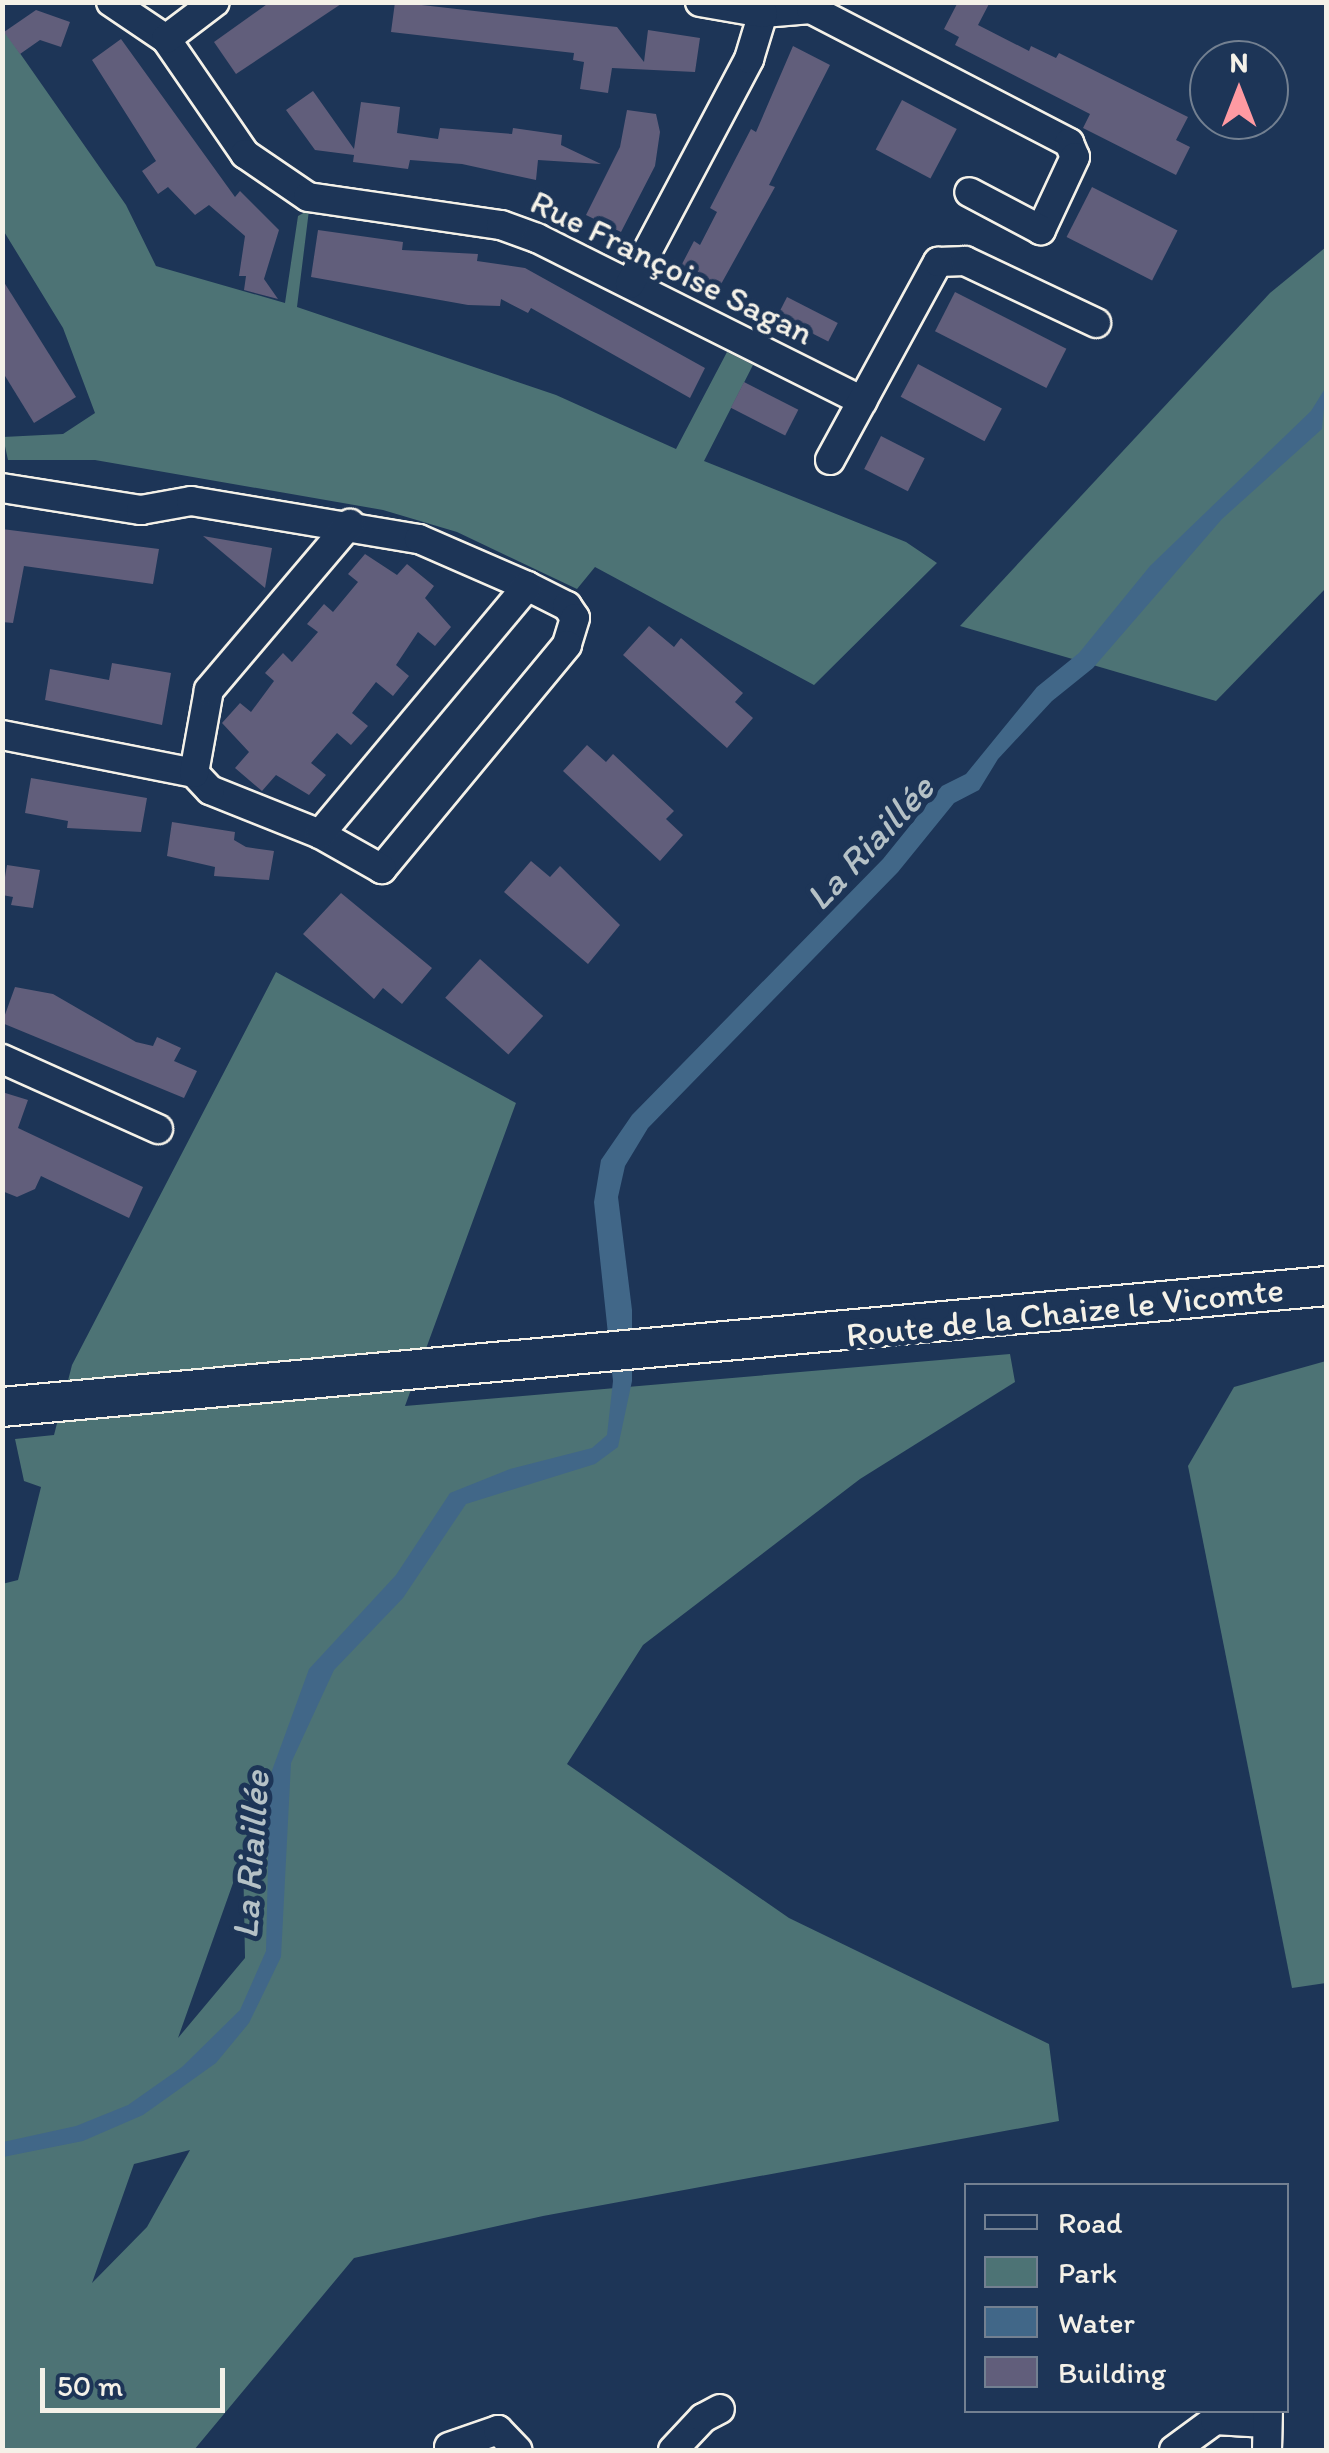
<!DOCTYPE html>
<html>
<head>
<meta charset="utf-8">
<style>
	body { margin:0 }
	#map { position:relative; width:1329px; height:2453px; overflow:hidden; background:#1d3557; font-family:Itim,sans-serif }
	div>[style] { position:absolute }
	.green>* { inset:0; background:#4d7375 }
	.water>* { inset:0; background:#416788 }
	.building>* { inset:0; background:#615e7b; transform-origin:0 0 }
	.roads { filter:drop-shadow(2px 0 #f4f1e8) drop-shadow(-2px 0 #f4f1e8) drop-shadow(0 2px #f4f1e8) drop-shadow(0 -2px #f4f1e8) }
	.minor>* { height:28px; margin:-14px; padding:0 14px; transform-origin:14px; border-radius:14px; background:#1d3557 }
	.secondary>* { height:38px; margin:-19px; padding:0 19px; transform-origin:19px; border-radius:19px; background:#1d3557 }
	span { translate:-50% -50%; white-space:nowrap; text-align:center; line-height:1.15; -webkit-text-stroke:10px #1d3557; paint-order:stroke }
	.street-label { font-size:35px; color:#f4f1e8 }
	.water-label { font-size:38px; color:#b5c1c6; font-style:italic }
	.frame { position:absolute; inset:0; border:5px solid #f4f1e8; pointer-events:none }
	.legend { position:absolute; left:964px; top:2183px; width:325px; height:230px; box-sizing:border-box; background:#1d3557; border:2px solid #738091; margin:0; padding:12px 18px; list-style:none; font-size:30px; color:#f4f1e8 }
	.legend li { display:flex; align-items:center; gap:20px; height:50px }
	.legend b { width:50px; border:2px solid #738091 }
	.north { position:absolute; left:1189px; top:40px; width:100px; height:100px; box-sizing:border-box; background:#1d3557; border:2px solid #738091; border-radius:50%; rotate:0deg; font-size:28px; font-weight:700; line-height:40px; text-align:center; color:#f4f1e8 }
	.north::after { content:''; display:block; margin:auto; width:35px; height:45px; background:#ff9aa2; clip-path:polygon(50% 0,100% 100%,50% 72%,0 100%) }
	.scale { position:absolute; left:40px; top:2368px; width:185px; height:45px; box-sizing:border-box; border:5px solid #f4f1e8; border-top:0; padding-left:12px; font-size:30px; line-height:35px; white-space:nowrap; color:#f4f1e8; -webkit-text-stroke:8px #1d3557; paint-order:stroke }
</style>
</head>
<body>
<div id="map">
	<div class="green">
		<i style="clip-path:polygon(3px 29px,126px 205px,156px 266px,285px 303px,298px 216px,309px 210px,297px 307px,556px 395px,676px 449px,727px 352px,753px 365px,704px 461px,906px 542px,937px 563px,814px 685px,595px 567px,577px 589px,457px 532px,383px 510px,95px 460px,8px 460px,3px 437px,63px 434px,95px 413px,63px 328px,3px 230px)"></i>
		<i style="clip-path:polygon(1326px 247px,1326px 588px,1216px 701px,960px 626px,1270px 293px)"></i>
		<i style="clip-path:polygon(evenodd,276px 972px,516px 1103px,405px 1406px,1010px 1354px,1015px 1382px,860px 1479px,643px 1645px,567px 1764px,789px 1918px,1049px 2044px,1059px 2121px,543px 2216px,354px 2258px,194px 2450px,3px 2450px,2px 1584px,18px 1580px,41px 1487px,24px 1481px,15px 1439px,54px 1435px,72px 1365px,276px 972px,243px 1855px,245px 1958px,178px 2038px,243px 1855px,276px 972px,190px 2150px,147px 2227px,92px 2283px,134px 2164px,190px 2150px)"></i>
		<i style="clip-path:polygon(1326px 1361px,1326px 1983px,1292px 1988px,1188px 1466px,1234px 1387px)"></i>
	</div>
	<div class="water">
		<i style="clip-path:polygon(1326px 387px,1322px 429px,1222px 519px,1093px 668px,1052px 701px,998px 759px,979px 790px,954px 803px,898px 872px,648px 1128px,625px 1166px,618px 1197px,632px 1310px,632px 1381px,618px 1447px,595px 1464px,466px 1504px,403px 1598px,334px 1670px,291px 1763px,281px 1957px,249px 2023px,216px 2063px,143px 2115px,83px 2141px,3px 2157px,3px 2142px,76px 2126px,128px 2105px,182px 2067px,240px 2010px,266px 1951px,270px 1776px,309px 1669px,396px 1575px,450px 1493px,510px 1469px,592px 1448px,607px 1435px,613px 1381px,594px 1202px,601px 1160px,632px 1115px,883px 859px,942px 786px,966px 774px,1037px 687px,1079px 653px,1150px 566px,1311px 411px)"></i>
	</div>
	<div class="building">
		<i style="clip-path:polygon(270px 2px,344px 2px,236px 74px,214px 42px)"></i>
		<i style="clip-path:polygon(395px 2px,617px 27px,644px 62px,648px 30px,700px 38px,695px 72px,612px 68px,608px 93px,580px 89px,584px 62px,573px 60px,574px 53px,391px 32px)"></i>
		<i style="clip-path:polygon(958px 2px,990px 2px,978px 25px,1029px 51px,1031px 46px,1056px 58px,1059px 53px,1188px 117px,1176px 140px,1190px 147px,1176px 175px,1083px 128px,1090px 114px,955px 45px,959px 37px,944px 29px)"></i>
		<i style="clip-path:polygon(36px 10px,70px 22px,61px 47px,40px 40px,20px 54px,4px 32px)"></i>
		<i style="clip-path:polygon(121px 39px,235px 197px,240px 191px,279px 230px,264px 279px,278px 299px,244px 290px,246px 276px,239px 276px,245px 236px,209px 205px,195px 215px,168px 187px,158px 194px,142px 171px,156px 161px,92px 60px)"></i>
		<i style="clip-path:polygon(793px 46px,830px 65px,769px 185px,775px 187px,720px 286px,681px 266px,694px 241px,700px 245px,717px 212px,710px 208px,751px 129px,756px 132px)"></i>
		<i style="clip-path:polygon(313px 91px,354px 149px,361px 102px,400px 107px,397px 133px,438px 139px,440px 128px,512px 134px,513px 128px,562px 135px,561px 145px,601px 164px,538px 160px,536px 180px,462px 164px,410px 160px,408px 169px,353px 162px,354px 155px,315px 150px,286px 110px)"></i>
		<i style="left:902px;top:100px;width:62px;height:56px;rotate:28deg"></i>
		<i style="clip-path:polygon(627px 110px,656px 114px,660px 132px,655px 166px,621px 232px,586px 215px,620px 147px)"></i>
		<i style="left:1092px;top:187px;width:96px;height:56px;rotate:27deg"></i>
		<i style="clip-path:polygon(318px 230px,403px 242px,402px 250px,478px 254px,477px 261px,525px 268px,705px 368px,690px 398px,531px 308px,528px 313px,501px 299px,500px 306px,468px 305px,311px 277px)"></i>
		<i style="clip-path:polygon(2px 279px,76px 397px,34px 423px,2px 371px)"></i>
		<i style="left:955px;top:292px;width:125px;height:44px;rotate:27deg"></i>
		<i style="left:787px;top:297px;width:57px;height:21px;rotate:27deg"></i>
		<i style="left:918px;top:364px;width:95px;height:37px;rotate:28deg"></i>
		<i style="left:744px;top:382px;width:61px;height:29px;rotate:27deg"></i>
		<i style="left:881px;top:436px;width:49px;height:37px;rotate:27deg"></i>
		<i style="clip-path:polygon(2px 529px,159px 549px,153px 584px,24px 566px,13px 623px,2px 622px)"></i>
		<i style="clip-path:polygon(203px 536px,272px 548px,265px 588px)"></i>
		<i style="clip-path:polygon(365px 554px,397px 575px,407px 564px,434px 586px,425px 598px,451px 627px,435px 646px,418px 632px,396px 665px,409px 676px,393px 696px,376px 682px,352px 713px,368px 726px,351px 745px,337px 733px,311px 763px,326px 775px,309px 795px,276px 775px,262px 791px,235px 768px,249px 752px,222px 723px,240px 703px,251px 712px,274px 681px,265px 673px,283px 653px,292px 662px,318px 632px,307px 624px,324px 604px,333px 612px,358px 582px,348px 574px)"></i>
		<i style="clip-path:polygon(649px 626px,674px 647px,681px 638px,743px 693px,735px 702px,753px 718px,727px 748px,623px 655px)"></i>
		<i style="clip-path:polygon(112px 663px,171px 673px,162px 725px,45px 700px,50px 669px,109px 680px)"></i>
		<i style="clip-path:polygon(587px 745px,606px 762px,613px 754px,674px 811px,666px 819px,683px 835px,660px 861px,563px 771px)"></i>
		<i style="clip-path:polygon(31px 778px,147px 798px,141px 832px,67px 828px,68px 821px,25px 813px)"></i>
		<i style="clip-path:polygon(172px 822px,235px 832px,234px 840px,246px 847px,274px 851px,269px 880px,214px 876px,215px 867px,167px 856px)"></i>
		<i style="clip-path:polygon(531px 861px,550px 877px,560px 866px,620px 925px,588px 964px,504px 892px)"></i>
		<i style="clip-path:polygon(7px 865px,40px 870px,33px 908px,11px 905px,13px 897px,2px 895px)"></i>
		<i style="clip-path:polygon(341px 893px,432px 968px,402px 1004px,383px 988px,374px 999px,303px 934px)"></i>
		<i style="left:480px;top:959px;width:85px;height:52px;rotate:42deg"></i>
		<i style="clip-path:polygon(15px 987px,53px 994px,136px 1042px,153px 1046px,157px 1037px,181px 1048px,174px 1061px,197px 1071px,184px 1098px,2px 1023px)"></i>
		<i style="clip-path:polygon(2px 1092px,28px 1100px,18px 1128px,143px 1187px,129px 1218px,41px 1176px,35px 1189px,17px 1197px,2px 1191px)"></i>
	</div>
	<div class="roads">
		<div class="minor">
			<i style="left:111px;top:2px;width:66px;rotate:33.9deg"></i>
			<i style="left:166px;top:39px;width:140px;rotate:55.5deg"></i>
			<i style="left:245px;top:154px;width:76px;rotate:34.3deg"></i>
			<i style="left:308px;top:197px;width:195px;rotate:8.3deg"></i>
			<i style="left:501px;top:225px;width:38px;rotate:20deg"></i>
			<i style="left:537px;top:238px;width:364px;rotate:26.6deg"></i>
			<i style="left:763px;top:13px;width:48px;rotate:-4.8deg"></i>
			<i style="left:811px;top:9px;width:291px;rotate:27.4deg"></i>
			<i style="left:1069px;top:143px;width:15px;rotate:67deg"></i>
			<i style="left:1075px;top:157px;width:81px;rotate:115deg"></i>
			<i style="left:1041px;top:230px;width:81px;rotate:-152.2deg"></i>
			<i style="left:166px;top:39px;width:61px;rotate:-37.1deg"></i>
			<i style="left:630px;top:284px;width:255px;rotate:-62.1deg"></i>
			<i style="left:749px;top:59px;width:48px;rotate:-73.1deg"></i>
			<i style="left:763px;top:13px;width:64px;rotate:-170.1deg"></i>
			<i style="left:830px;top:460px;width:226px;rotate:-61.4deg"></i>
			<i style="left:938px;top:262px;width:27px;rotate:-2deg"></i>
			<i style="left:965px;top:261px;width:145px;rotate:25.3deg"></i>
			<i style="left:2px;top:488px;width:141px;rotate:9deg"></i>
			<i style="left:141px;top:510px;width:51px;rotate:-10.2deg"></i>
			<i style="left:191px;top:501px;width:231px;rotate:9.5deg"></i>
			<i style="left:419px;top:539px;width:118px;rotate:23.5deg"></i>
			<i style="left:527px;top:586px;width:45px;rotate:26.6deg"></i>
			<i style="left:567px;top:606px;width:14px;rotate:56deg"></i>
			<i style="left:575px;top:618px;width:28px;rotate:107deg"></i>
			<i style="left:567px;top:645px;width:291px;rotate:129.6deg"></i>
			<i style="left:382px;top:869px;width:71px;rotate:-150.6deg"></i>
			<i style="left:320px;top:834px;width:118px;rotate:-158.2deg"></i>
			<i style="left:210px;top:790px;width:23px;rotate:-133deg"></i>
			<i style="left:2px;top:735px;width:196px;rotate:11.2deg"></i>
			<i style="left:194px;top:773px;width:84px;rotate:-79.8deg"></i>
			<i style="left:209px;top:690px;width:218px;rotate:-49.7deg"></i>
			<i style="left:320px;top:834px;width:323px;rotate:-50.1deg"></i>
			<i style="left:2px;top:1059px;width:171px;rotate:24.2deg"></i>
			<i style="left:449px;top:2447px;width:52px;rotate:-19.1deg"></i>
			<i style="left:498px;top:2430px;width:28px;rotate:46deg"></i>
			<i style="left:673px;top:2450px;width:44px;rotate:-46.8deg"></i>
			<i style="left:703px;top:2418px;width:19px;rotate:-28deg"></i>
			<i style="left:1174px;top:2450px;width:51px;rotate:-36.2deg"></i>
			<i style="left:1215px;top:2420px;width:51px;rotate:3.4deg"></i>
			<i style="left:1267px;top:2450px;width:40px;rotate:-88.6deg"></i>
		</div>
		<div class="secondary">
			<i style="left:2px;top:1407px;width:1330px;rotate:-5.22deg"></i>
		</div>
	</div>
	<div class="street-label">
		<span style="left:672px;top:267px;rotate:26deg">Rue Françoise Sagan</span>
		<span style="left:1065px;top:1312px;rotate:-6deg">Route de la Chaize le Vicomte</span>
	</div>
	<div class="water-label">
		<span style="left:870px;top:843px;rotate:-47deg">La Riaillée</span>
		<span style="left:251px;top:1855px;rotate:-86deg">La Riaillée</span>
	</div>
	<div class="frame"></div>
	<ul class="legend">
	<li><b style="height:12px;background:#1d3557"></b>Road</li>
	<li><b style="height:28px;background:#4d7375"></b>Park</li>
	<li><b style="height:28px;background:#416788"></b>Water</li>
	<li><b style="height:28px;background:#615e7b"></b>Building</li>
	</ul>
	<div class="north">N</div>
	<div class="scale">50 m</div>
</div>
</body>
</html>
